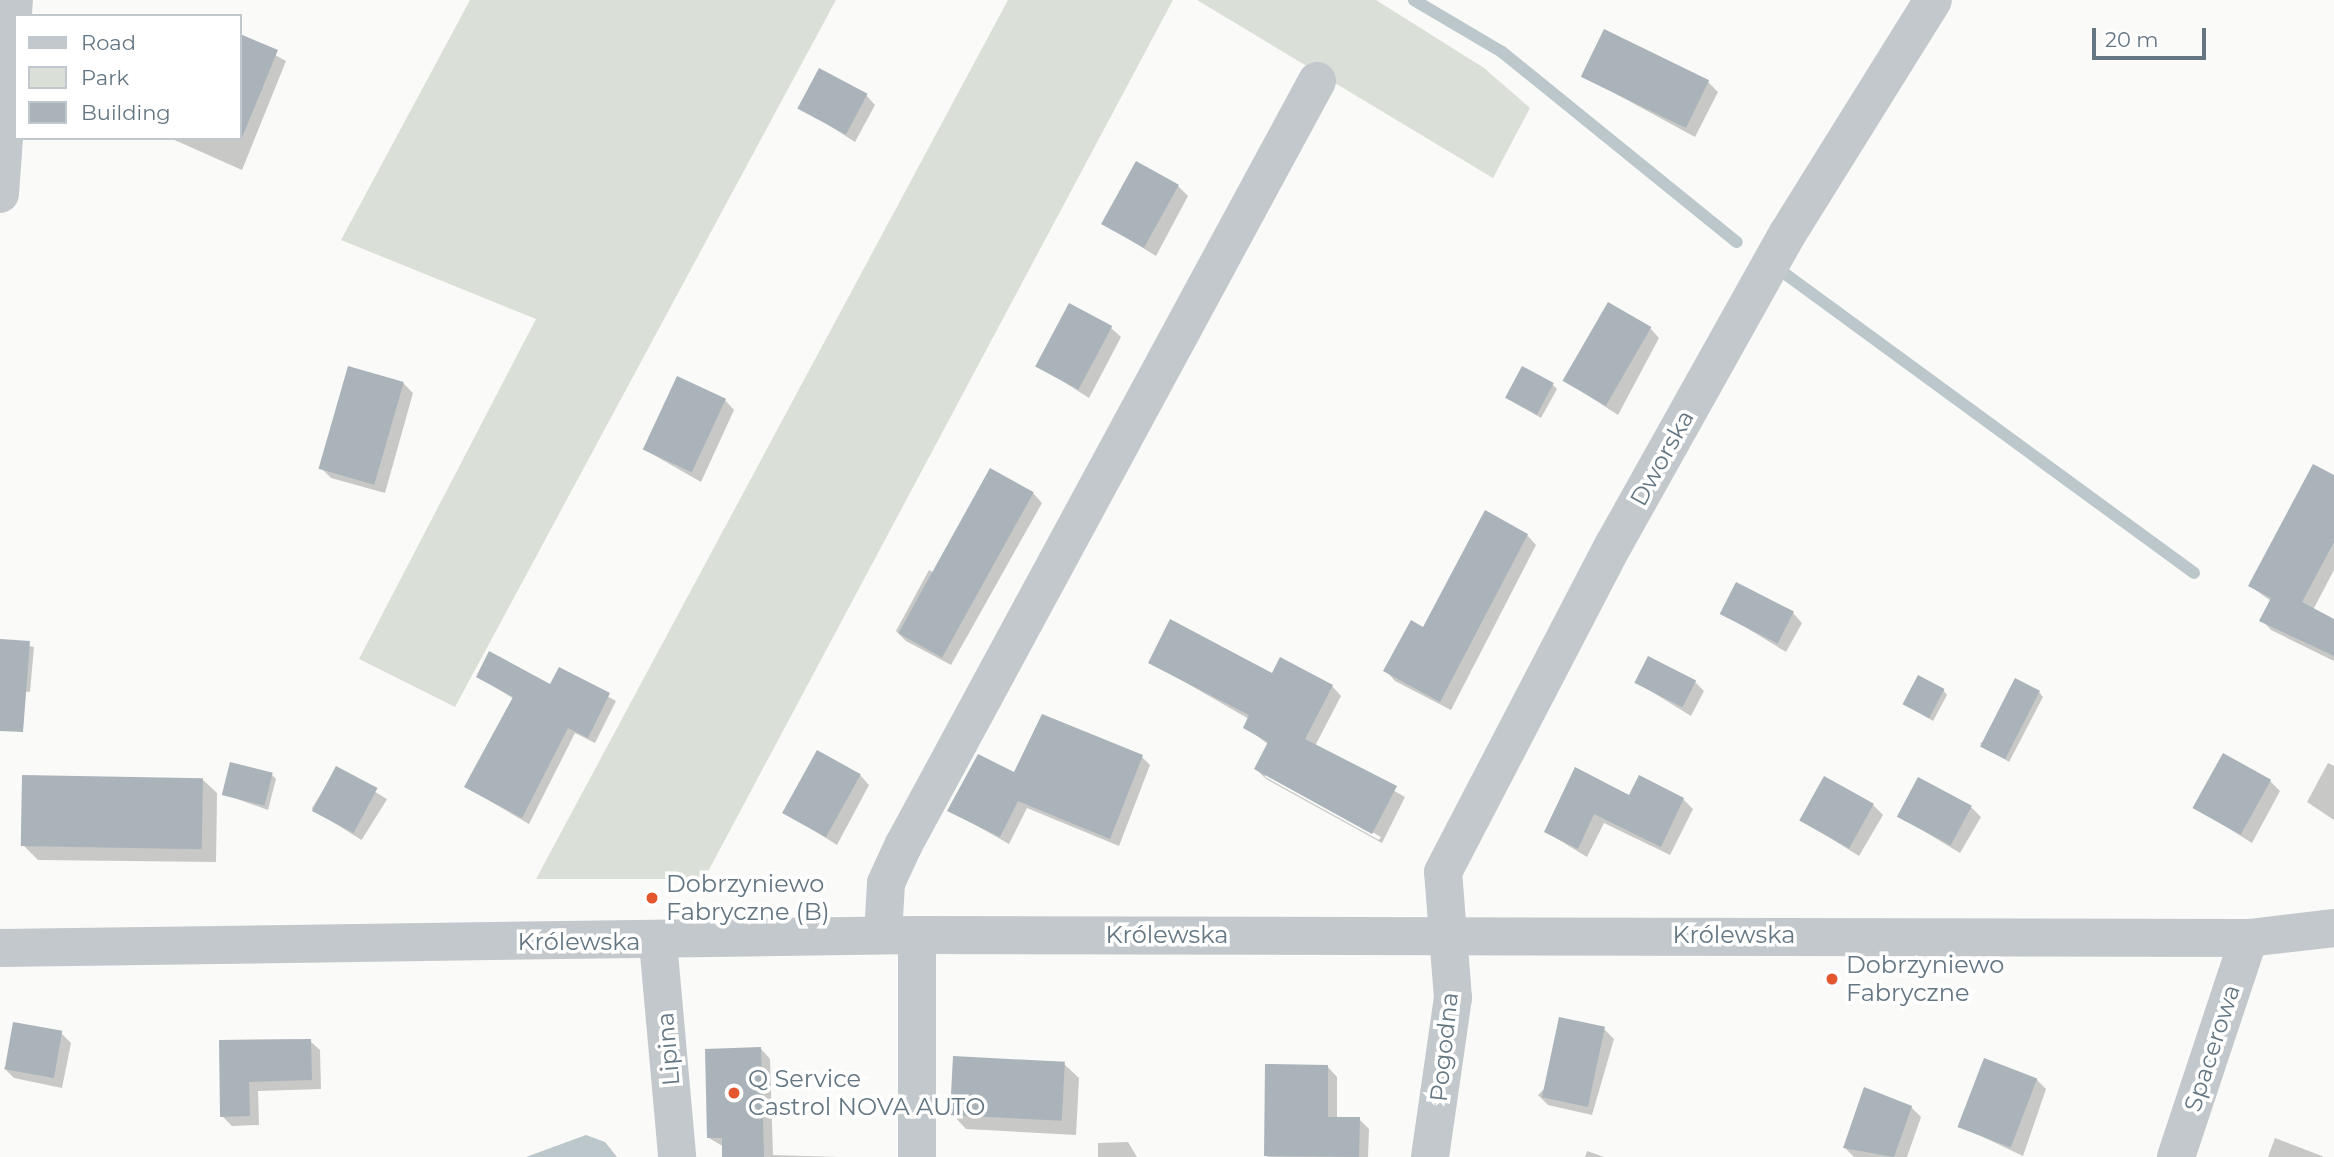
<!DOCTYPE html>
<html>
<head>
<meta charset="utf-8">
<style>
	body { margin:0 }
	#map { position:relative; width:2334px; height:1157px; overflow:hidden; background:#fafaf8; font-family:Montserrat,sans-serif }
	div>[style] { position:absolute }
	.green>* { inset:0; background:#dadfd7 }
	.water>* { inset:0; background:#bbc7cb }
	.shadow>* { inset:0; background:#0003; transform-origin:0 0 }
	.stream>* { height:12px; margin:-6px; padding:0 6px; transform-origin:6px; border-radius:6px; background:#bbc7cb }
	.building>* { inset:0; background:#aab3b9; transform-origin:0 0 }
	.minor>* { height:38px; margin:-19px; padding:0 19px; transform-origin:19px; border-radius:19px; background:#c3c8cc }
	.dots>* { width:19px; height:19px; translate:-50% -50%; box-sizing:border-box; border:4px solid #fff; border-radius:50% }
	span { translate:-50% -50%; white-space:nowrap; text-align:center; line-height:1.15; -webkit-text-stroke:7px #fff; paint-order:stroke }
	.street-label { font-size:24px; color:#657683 }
	.poi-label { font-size:24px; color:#657683 }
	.left { translate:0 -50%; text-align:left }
	.legend { position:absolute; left:14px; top:14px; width:228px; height:126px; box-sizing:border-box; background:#fff; border:2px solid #c1c8cd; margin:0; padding:9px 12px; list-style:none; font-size:21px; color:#657683 }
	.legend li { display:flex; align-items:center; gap:14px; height:35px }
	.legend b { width:35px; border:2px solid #c1c8cd }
	.scale { position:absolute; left:2092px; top:28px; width:114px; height:32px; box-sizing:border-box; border:4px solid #657683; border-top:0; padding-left:9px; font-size:21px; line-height:24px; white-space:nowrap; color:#657683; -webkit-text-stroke:5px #fff; paint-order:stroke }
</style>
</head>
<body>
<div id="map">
	<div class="green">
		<i style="clip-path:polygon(470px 0,836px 0,455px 707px,359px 659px,536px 319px,341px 240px)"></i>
		<i style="clip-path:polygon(1008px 0,1173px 0,704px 879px,536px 879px)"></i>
		<i style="clip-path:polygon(1197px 0,1376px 0,1484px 68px,1530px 108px,1493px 178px)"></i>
	</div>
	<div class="water">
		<i style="clip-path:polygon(586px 1135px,605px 1142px,617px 1157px,526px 1157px)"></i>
	</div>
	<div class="shadow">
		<i style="clip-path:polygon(240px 36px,286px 61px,242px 170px,170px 138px,240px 138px)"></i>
		<i style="clip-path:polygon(1583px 76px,1708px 82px,1718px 92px,1695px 137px)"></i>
		<i style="clip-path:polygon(866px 95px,875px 105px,855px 142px,800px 107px)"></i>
		<i style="clip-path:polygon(1178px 186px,1188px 196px,1156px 256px,1104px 224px)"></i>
		<i style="clip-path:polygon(1111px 328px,1121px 337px,1089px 398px,1037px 365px)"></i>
		<i style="clip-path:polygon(1650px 328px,1659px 338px,1618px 415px,1567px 382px)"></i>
		<i style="clip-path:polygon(403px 383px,413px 393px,385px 493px,331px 478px,321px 468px)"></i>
		<i style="clip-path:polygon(1553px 385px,1557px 389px,1541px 418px,1507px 398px)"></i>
		<i style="clip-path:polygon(725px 400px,734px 410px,701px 482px,645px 450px)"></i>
		<i style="clip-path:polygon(2334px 477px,2334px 570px,2313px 610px,2334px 621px,2334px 661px,2271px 630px,2262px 620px,2271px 601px,2250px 586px)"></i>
		<i style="clip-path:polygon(1033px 493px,1042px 503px,951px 665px,906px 641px,896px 631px,929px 570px,936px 574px)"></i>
		<i style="clip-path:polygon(1527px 535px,1536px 545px,1451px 710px,1395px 681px,1386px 671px)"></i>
		<i style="clip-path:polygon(1722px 613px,1793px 613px,1802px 623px,1786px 652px)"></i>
		<i style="clip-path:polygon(0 640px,34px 647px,30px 692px,0 689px)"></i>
		<i style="clip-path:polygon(evenodd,1150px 662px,1332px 686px,1341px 696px,1315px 746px,1405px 797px,1382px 843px,1266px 779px,1256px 769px,1269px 745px,1245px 727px,1249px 719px,1150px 662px,1265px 773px,1381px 837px,1379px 840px,1265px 777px,1265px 773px)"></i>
		<i style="clip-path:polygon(559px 669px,616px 701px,595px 743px,575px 733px,529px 824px,466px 787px,514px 699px,478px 676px,551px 686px)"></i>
		<i style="clip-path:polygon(1636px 682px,1695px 682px,1704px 691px,1691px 716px)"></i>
		<i style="clip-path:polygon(1943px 690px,1947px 695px,1933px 721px,1905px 704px)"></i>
		<i style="clip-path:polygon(2039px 692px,2043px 697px,2009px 762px,1980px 744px)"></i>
		<i style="clip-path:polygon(1142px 757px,1150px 765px,1119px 846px,1027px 808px,1009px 844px,949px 810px,1015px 775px)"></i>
		<i style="clip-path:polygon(2328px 763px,2334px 766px,2334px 820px,2307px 802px)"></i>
		<i style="left:337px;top:768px;width:59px;height:48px;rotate:32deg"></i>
		<i style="clip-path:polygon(272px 775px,276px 779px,268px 810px,223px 794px)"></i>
		<i style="clip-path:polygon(860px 775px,869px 785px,837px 845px,786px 813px)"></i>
		<i style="clip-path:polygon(202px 779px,217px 793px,216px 862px,38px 860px,23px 845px)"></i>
		<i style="clip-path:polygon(2270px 781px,2280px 791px,2252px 843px,2196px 808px)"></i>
		<i style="clip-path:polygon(1630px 798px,1683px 799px,1693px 809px,1670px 855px,1604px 823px,1587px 857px,1546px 832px)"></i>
		<i style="clip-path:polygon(1873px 805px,1883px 815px,1859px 856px,1801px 820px)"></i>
		<i style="clip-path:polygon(1971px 807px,1981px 817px,1960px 853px,1899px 816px)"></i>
		<i style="clip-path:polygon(1604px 1029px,1614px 1039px,1592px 1115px,1548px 1105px,1538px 1095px)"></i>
		<i style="clip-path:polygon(61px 1033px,71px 1043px,62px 1088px,14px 1078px,4px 1068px)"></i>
		<i style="clip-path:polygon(310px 1041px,320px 1050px,321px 1089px,258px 1091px,259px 1125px,232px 1126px,222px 1116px,221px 1042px)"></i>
		<i style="clip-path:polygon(761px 1049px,770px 1059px,773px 1155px,838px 1157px,723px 1157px,724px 1147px,709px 1138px)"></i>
		<i style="clip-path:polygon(1064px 1064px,1079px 1078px,1076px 1135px,966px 1129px,952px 1114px)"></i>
		<i style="clip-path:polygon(1328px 1067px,1337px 1077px,1337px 1119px,1359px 1119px,1369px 1129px,1368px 1157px,1267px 1157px)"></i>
		<i style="clip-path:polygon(2036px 1079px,2046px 1089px,2023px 1156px,1962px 1127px)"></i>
		<i style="clip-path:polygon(1911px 1107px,1921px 1117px,1907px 1157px,1854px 1157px,1845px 1148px)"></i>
		<i style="clip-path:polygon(2275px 1138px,2322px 1156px,2323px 1157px,2268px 1157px)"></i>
		<i style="clip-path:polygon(1128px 1142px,1137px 1157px,1098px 1157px,1098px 1143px)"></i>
		<i style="clip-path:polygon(1587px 1151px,1604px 1157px,1585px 1157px)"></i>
	</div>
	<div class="stream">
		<i style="left:1414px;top:0;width:102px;rotate:30.6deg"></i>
		<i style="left:1502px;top:52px;width:302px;rotate:39deg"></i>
		<i style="left:1784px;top:273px;width:508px;rotate:36.19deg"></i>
	</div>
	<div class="building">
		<i style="left:1604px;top:29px;width:117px;height:53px;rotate:26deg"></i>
		<i style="clip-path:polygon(240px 34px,278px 50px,241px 140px,240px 140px)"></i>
		<i style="left:819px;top:68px;width:55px;height:46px;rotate:28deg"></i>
		<i style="left:1136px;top:161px;width:49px;height:72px;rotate:29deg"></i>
		<i style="left:1608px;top:302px;width:50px;height:91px;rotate:30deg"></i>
		<i style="left:1069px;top:303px;width:49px;height:72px;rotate:28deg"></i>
		<i style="left:348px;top:366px;width:58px;height:107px;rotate:16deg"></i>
		<i style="left:1522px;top:366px;width:36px;height:36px;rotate:28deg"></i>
		<i style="left:677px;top:376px;width:54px;height:81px;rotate:25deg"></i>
		<i style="clip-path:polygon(2313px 464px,2334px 475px,2334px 542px,2302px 602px,2334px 619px,2334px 656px,2259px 621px,2271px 598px,2248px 586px)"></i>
		<i style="left:990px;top:468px;width:50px;height:189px;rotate:29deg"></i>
		<i style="clip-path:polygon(1485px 510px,1528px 534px,1440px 702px,1383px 671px,1411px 620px,1423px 627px)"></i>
		<i style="left:1736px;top:582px;width:65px;height:36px;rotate:27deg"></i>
		<i style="clip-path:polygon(1170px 619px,1272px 673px,1280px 657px,1333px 685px,1305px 739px,1397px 786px,1372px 834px,1254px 769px,1268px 742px,1243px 728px,1249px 715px,1148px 663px)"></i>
		<i style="clip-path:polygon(0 639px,30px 641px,23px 732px,0 731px)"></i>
		<i style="clip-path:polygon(489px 651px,550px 684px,559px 667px,610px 693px,588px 738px,568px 728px,522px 818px,464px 787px,513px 697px,476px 677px)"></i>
		<i style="left:1648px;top:656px;width:54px;height:30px;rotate:27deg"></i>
		<i style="left:1918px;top:675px;width:30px;height:33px;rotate:28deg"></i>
		<i style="left:2015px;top:678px;width:28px;height:77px;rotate:27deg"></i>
		<i style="clip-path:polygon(1042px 714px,1143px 755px,1110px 839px,1018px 801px,1000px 837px,947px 811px,978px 754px,1014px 772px)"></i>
		<i style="left:817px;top:750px;width:50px;height:72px;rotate:29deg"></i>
		<i style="left:2223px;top:753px;width:55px;height:63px;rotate:29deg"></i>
		<i style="left:230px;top:762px;width:44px;height:34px;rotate:14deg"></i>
		<i style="left:336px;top:766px;width:47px;height:51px;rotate:28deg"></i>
		<i style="clip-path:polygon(1575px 767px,1629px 795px,1639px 775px,1684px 798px,1661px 847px,1594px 814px,1578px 849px,1544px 832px)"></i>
		<i style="left:22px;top:775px;width:181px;height:71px;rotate:1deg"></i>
		<i style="left:1824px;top:776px;width:57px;height:51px;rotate:29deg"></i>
		<i style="left:1918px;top:777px;width:61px;height:45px;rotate:28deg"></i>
		<i style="left:1559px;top:1017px;width:47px;height:82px;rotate:12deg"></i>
		<i style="left:13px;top:1022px;width:50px;height:48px;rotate:10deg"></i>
		<i style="clip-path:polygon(311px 1039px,312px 1080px,249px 1082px,250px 1116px,220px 1117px,219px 1040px)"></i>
		<i style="clip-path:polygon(761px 1047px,764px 1157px,722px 1157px,722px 1138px,707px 1138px,705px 1049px)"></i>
		<i style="left:953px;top:1056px;width:112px;height:59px;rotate:3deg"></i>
		<i style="left:1984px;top:1058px;width:57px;height:74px;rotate:21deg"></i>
		<i style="clip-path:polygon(1265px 1064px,1328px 1065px,1328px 1117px,1360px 1117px,1359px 1157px,1264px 1156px)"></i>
		<i style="clip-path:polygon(1864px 1087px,1912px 1106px,1894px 1157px,1843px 1148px)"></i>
	</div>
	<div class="minor">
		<i style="left:0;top:194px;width:195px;rotate:-85.9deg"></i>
		<i style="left:883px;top:935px;width:52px;rotate:-86.7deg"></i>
		<i style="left:886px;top:883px;width:41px;rotate:-65.3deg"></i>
		<i style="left:903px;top:846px;width:870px;rotate:-61.58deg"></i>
		<i style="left:917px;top:935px;width:222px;rotate:90deg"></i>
		<i style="left:658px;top:942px;width:216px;rotate:84.9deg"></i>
		<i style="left:0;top:948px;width:917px;rotate:-0.81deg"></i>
		<i style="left:917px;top:935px;width:1332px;rotate:0.13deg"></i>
		<i style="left:2249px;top:938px;width:86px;rotate:-6.7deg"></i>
		<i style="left:1430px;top:1157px;width:161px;rotate:-81.8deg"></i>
		<i style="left:1453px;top:998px;width:126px;rotate:-94.5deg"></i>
		<i style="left:1443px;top:872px;width:370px;rotate:-62.5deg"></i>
		<i style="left:1614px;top:544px;width:356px;rotate:-60.8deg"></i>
		<i style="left:1788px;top:233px;width:274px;rotate:-58.1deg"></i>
		<i style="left:2176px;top:1157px;width:231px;rotate:-71.6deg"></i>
	</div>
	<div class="dots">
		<i style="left:652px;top:898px;background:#e4572e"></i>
		<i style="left:1832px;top:979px;background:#e4572e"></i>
		<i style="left:734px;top:1093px;background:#e4572e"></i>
	</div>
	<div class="street-label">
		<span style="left:1662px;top:458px;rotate:-61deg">Dworska</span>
		<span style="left:1167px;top:935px">Królewska</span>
		<span style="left:1734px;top:935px">Królewska</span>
		<span style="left:579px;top:942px">Królewska</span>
		<span style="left:1444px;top:1047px;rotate:-84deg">Pogodna</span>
		<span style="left:2212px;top:1048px;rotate:-72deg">Spacerowa</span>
		<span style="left:668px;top:1049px;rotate:-95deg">Lipina</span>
	</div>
	<div class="poi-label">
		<span class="left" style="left:666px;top:898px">Dobrzyniewo<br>Fabryczne (B)</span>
		<span class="left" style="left:1846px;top:979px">Dobrzyniewo<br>Fabryczne</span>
		<span class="left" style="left:748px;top:1093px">Q Service<br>Castrol NOVA AUTO</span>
	</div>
	<ul class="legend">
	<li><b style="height:9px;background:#c3c8cc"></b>Road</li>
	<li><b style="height:19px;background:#dadfd7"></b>Park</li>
	<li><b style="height:19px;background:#aab3b9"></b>Building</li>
	</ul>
	<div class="scale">20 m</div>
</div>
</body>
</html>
